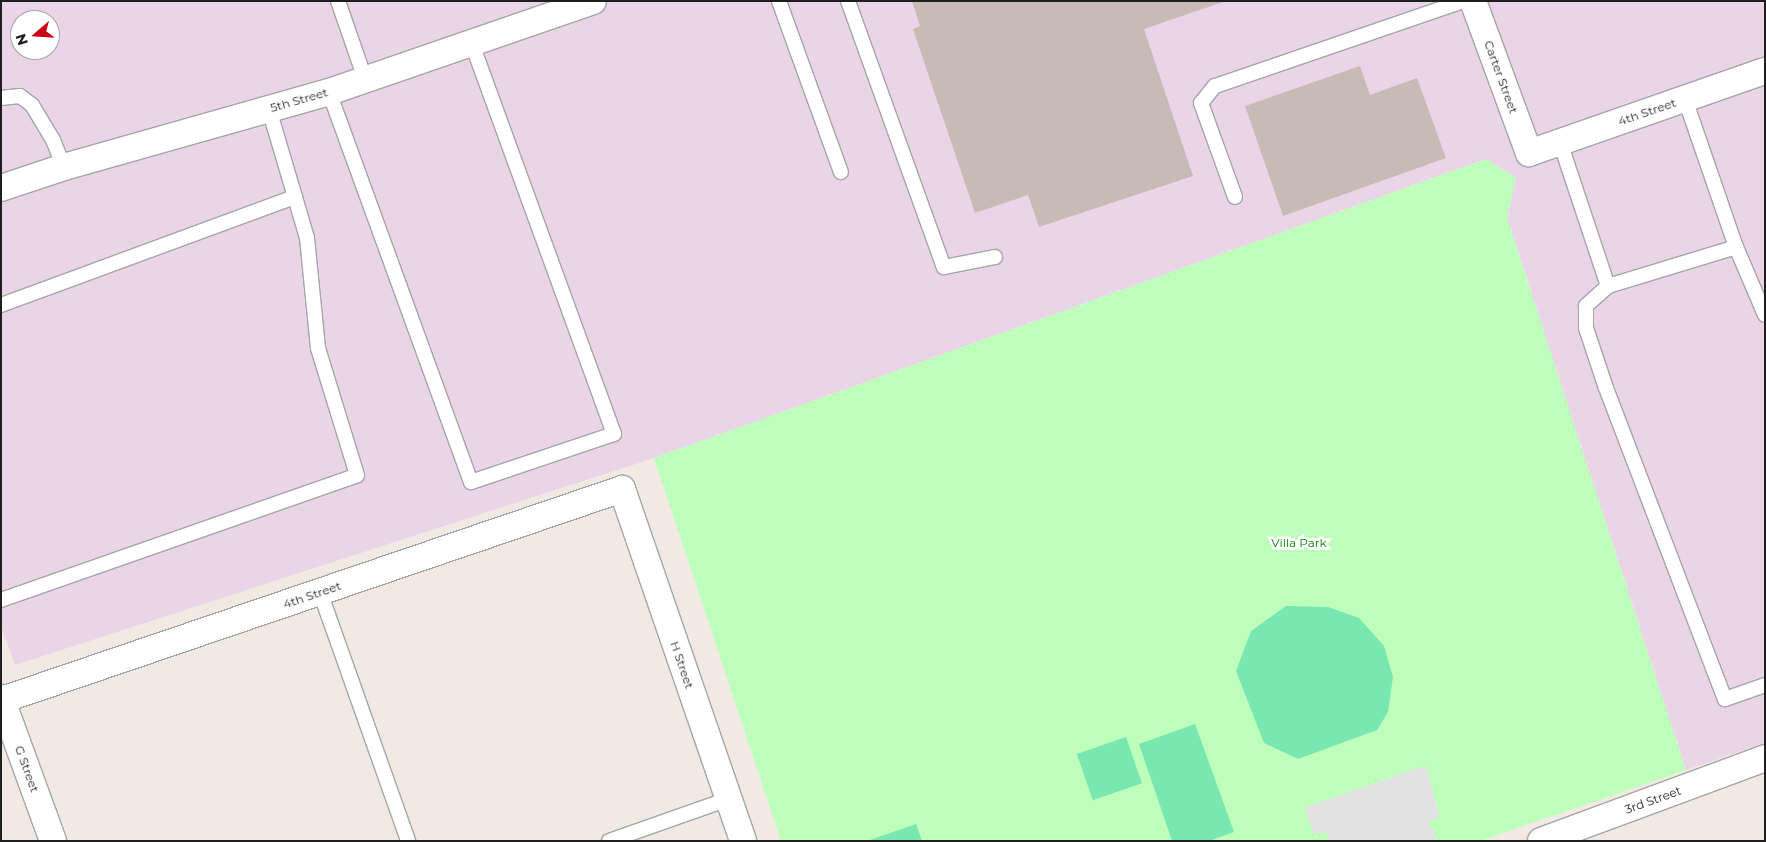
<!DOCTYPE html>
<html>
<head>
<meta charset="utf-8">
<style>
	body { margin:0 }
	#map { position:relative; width:1766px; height:842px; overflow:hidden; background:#f0eae3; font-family:Montserrat,sans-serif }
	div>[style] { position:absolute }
	.industrial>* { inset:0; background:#ead4e8 }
	.park>* { inset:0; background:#beffbb }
	.pitch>* { inset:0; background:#79e7b0; transform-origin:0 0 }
	.parking>* { inset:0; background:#e2e2e2 }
	.building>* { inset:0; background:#c8bbb6 }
	.roads { filter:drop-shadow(1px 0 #a5a5a5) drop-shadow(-1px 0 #a5a5a5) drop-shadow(0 1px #a5a5a5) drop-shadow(0 -1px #a5a5a5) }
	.lane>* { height:14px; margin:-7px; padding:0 7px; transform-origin:7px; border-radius:7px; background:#fff }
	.street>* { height:26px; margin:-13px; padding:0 13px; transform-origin:13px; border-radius:13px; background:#fff }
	span { translate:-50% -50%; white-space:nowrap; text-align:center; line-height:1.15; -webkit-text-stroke:5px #fff; paint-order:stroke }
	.street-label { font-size:12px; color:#1e1e1e }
	.park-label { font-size:12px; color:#058701 }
	.frame { position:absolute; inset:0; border:2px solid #1e1e1e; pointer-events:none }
	.north { position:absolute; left:10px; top:10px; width:50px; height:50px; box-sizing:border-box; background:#fff; border:1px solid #a5a5a5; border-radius:50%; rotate:251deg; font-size:14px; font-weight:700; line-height:20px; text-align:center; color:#1e1e1e }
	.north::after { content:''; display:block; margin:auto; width:18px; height:22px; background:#cc0017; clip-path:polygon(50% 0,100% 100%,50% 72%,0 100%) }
</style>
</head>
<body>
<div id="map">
	<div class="industrial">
		<i style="clip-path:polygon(evenodd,1px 1px,1765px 1px,1765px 743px,1686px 770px,1507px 218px,1516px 178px,1486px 159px,654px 458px,15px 665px,1px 626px,1px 1px,20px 20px,50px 20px,50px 50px,20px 50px,20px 20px)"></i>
	</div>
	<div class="park">
		<i style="clip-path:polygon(1486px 159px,1516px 178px,1507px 218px,1686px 770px,1480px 841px,781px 841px,654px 458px)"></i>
	</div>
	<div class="pitch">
		<i style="clip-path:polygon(1286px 606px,1328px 607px,1359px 618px,1384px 646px,1393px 677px,1388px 712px,1377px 730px,1298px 759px,1264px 743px,1236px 671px,1251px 631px)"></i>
		<i style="clip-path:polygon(1195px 724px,1234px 832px,1209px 841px,1172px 841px,1139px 744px)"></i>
		<i style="left:1126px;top:737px;width:49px;height:52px;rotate:71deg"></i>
		<i style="clip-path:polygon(916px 824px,922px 841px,867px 841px)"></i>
	</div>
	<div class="parking">
		<i style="clip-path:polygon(1426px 765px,1440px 817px,1429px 821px,1437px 841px,1329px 841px,1326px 832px,1314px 834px,1304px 808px)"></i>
	</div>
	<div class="building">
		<i style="clip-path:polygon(912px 1px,1226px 1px,1144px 29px,1193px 176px,1039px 227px,1028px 195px,975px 213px,913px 29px,920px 26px)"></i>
		<i style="clip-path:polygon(1360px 66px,1370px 95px,1417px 78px,1446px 158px,1283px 216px,1245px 106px)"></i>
	</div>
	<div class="roads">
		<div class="lane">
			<i style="left:338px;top:1px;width:83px;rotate:70.9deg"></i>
			<i style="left:779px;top:1px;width:182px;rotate:70.1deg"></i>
			<i style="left:848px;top:1px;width:283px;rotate:70.2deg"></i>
			<i style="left:944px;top:267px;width:52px;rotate:-11.1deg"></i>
			<i style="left:329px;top:92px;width:415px;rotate:70deg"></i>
			<i style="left:471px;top:482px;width:151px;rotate:-18.6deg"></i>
			<i style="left:614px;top:434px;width:416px;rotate:-110deg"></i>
			<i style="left:1px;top:98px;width:19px;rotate:-6deg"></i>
			<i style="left:20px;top:96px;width:15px;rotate:37deg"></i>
			<i style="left:32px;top:105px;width:41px;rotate:59deg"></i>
			<i style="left:53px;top:140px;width:29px;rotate:68deg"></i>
			<i style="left:1685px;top:99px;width:157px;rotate:71deg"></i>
			<i style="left:1736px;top:247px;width:74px;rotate:66.9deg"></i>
			<i style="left:1560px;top:142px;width:152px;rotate:71.6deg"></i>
			<i style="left:1608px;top:286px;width:134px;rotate:-16.9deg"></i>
			<i style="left:1235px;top:197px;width:100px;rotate:-109.9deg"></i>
			<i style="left:1201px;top:103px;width:22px;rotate:-51deg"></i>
			<i style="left:1215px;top:86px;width:262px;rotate:-18.9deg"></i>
			<i style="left:1608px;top:286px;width:30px;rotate:138deg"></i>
			<i style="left:1586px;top:306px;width:22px;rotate:90deg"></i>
			<i style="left:1586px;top:328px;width:63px;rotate:71.6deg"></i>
			<i style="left:1606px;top:388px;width:333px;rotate:69.1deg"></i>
			<i style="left:1725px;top:699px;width:42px;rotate:-19.3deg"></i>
			<i style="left:1px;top:305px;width:313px;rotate:-20.2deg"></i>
			<i style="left:295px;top:197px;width:92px;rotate:-106.5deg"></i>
			<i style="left:320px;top:592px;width:264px;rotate:70.5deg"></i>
			<i style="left:1px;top:600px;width:377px;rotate:-19.3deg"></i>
			<i style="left:357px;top:475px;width:133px;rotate:-107.1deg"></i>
			<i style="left:318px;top:348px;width:111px;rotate:-95.7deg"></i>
			<i style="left:307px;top:238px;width:43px;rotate:-106.3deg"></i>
			<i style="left:609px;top:841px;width:126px;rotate:-19.4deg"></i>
		</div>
		<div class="street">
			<i style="left:1473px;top:1px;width:162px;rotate:69.8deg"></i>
			<i style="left:1529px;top:153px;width:250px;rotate:-19.2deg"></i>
			<i style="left:1px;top:188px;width:66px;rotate:-18.4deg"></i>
			<i style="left:64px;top:167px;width:275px;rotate:-15.8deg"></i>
			<i style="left:329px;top:92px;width:279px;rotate:-19deg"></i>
			<i style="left:1px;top:698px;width:152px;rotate:70deg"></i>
			<i style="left:2px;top:700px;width:655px;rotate:-18.79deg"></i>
			<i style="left:622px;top:489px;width:372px;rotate:71deg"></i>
			<i style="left:1541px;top:841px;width:239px;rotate:-20.3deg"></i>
		</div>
	</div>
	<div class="street-label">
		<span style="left:1501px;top:77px;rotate:70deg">Carter Street</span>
		<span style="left:299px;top:100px;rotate:-16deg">5th Street</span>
		<span style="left:1647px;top:112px;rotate:-19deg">4th Street</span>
		<span style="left:312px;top:595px;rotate:-19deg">4th Street</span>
		<span style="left:682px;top:665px;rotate:71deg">H Street</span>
		<span style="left:27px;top:769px;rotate:70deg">G Street</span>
		<span style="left:1653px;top:800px;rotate:-20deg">3rd Street</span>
	</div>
	<div class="park-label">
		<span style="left:1299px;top:543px">Villa Park</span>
	</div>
	<div class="frame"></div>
	<div class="north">N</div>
</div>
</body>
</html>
